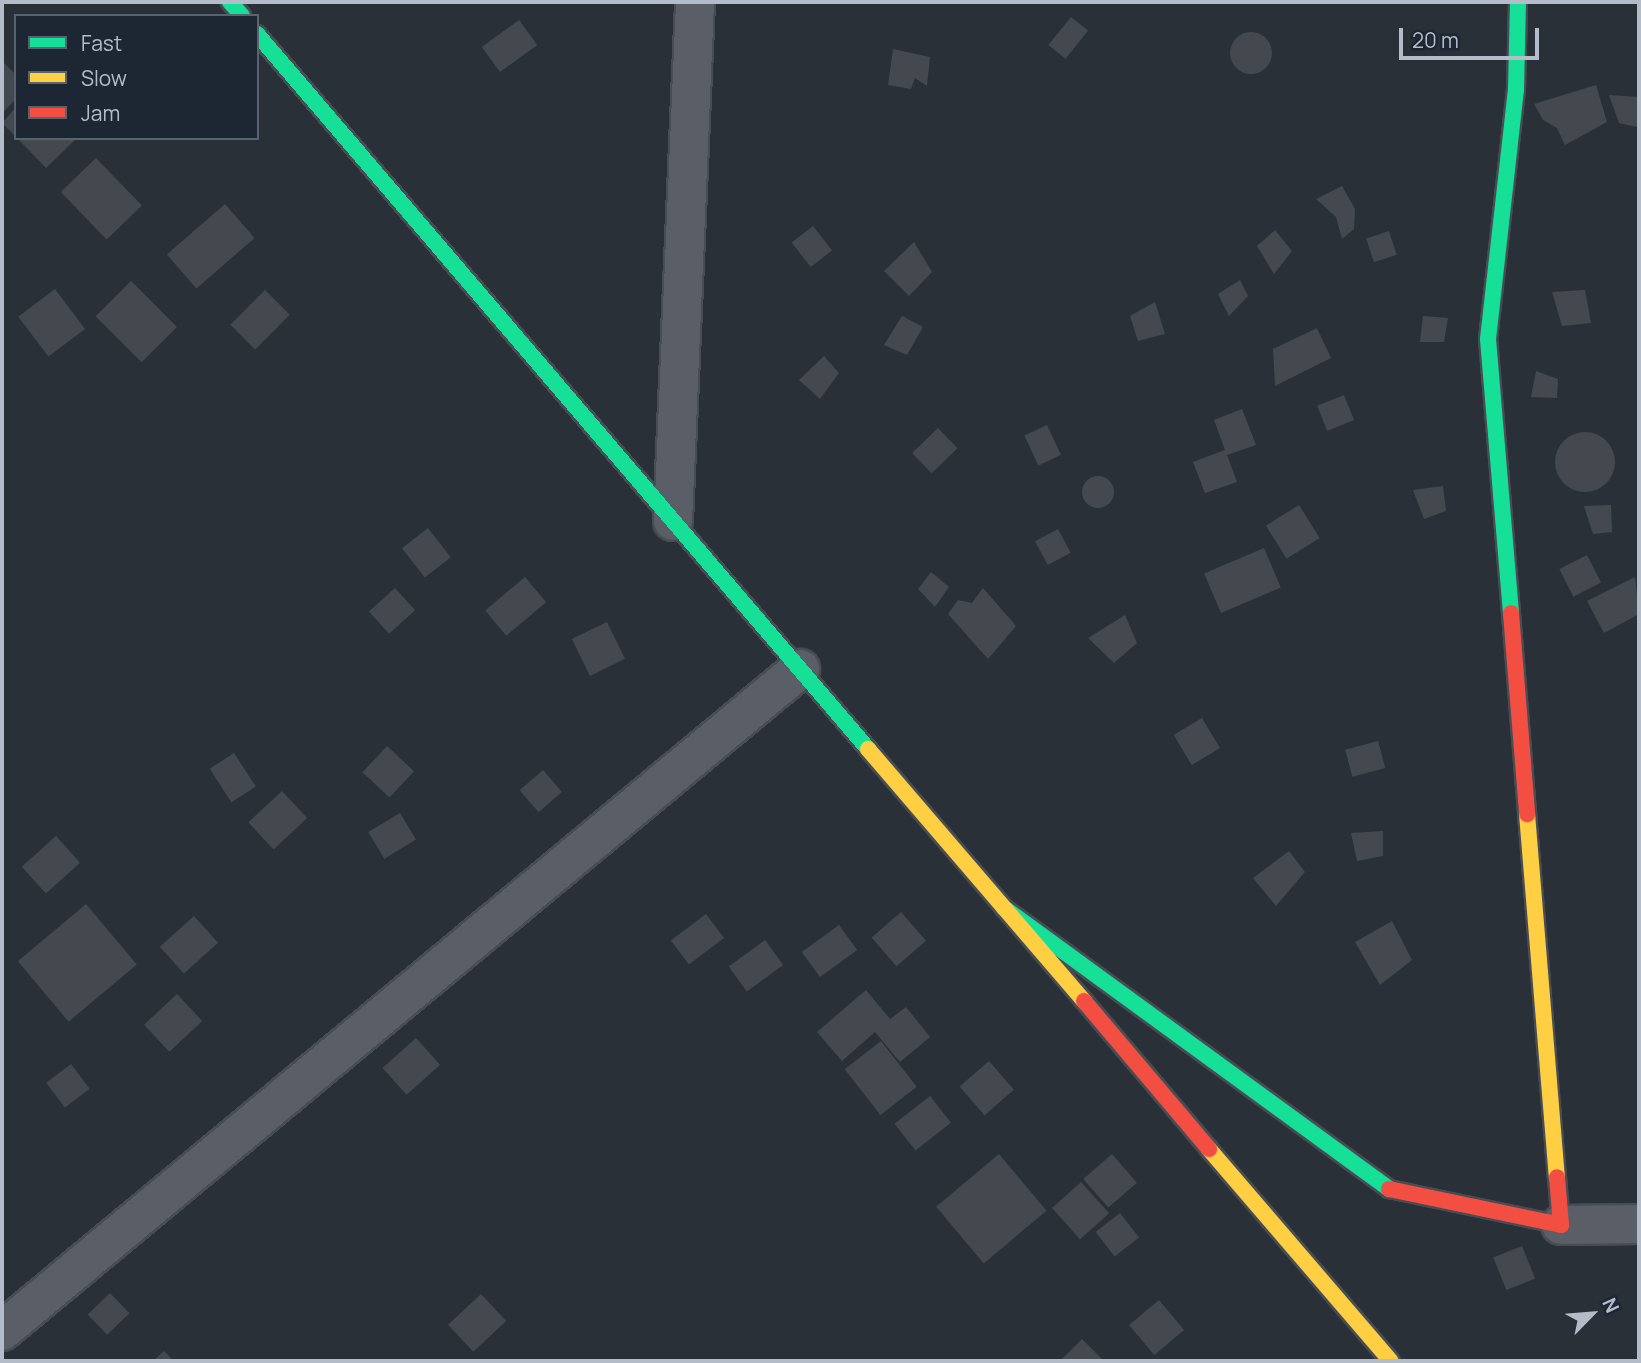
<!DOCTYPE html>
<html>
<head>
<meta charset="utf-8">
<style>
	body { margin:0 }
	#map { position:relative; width:1641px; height:1363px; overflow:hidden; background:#2a3038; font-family:Manrope,sans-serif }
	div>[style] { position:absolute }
	.building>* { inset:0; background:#444950; transform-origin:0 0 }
	.round { border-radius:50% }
	.roads { filter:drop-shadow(2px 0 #484c53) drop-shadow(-2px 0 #484c53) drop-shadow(0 2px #484c53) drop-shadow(0 -2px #484c53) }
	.street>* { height:38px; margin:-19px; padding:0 19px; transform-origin:19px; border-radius:19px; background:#5a5e66 }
	.fast>* { height:16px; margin:-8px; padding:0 8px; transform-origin:8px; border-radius:8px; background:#16e098 }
	.slow>* { height:16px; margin:-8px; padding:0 8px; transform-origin:8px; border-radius:8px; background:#ffcf43 }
	.jam>* { height:16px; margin:-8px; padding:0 8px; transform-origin:8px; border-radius:8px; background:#f24e42 }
	span { translate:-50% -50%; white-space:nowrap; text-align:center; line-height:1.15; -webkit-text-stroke:7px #1d2633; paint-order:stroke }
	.frame { position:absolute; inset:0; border:4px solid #b4bcc9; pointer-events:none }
	.legend { position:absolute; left:14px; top:14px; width:245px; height:126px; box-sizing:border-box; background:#1d2633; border:2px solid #59626f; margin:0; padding:9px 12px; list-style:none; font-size:21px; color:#b4bcc9 }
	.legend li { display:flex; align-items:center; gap:14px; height:35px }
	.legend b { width:35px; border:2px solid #59626f }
	.north { position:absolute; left:1557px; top:1279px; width:70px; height:70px; -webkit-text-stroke:5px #1d2633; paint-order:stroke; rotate:65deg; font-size:19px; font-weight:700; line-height:28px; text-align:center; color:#b4bcc9 }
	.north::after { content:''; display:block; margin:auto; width:24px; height:32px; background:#b4bcc9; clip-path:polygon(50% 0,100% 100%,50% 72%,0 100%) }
	.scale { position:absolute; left:1399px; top:28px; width:140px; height:32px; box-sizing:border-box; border:4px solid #b4bcc9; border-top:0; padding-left:9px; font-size:21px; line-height:24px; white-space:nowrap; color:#b4bcc9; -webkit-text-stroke:5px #1d2633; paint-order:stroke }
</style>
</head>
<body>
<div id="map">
	<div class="building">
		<i style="left:1071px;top:17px;width:22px;height:36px;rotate:39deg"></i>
		<i style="left:519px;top:20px;width:31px;height:46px;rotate:54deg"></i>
		<i class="round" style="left:1230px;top:32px;width:42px;height:42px"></i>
		<i style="clip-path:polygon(893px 49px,930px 57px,927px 86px,915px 78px,911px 89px,888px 85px)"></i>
		<i style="clip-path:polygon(2px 61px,16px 75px,16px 99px,2px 113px)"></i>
		<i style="clip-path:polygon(1596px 85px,1607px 122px,1565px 145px,1557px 128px,1543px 120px,1534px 104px)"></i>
		<i style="clip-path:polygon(1609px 95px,1639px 97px,1637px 127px,1619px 123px)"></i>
		<i style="clip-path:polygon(16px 107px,16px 137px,2px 123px)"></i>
		<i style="clip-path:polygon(17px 138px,77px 138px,46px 168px)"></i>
		<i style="left:96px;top:158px;width:66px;height:49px;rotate:46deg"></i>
		<i style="clip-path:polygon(1342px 186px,1355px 209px,1354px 229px,1342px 239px,1336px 217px,1316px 199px)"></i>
		<i style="left:225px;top:204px;width:45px;height:77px;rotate:49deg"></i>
		<i style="left:813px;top:226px;width:31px;height:27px;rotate:52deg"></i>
		<i style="clip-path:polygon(1275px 230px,1292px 251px,1274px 274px,1257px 246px)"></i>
		<i style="left:1389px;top:231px;width:25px;height:24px;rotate:72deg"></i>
		<i style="clip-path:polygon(914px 242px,932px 272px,909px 296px,884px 271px)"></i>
		<i style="clip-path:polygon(1240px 280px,1248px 296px,1229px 316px,1218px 294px)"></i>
		<i style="left:131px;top:281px;width:65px;height:50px;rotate:45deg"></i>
		<i style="left:55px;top:289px;width:50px;height:46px;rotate:53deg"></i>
		<i style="left:265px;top:290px;width:35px;height:49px;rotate:45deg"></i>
		<i style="clip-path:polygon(1585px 290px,1591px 323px,1562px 326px,1552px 292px)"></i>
		<i style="clip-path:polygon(1155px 302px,1165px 334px,1138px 341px,1130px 316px)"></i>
		<i style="clip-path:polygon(902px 316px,923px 327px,907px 355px,884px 345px)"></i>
		<i style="clip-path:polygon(1423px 316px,1448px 318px,1444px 342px,1420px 342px)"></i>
		<i style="clip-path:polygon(1317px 328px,1331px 358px,1275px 386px,1273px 349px)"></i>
		<i style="clip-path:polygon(824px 356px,839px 373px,820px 399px,799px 380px)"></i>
		<i style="clip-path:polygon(1536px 371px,1558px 379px,1557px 398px,1531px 397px)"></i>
		<i style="left:1344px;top:395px;width:27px;height:29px;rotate:68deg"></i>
		<i style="clip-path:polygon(1242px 409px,1256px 445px,1227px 455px,1237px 482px,1205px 493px,1193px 462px,1225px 450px,1214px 420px)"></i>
		<i style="left:1047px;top:425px;width:33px;height:25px;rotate:65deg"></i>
		<i style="left:938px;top:428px;width:28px;height:36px;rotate:46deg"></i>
		<i class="round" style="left:1555px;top:432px;width:60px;height:60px"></i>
		<i class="round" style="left:1082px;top:476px;width:32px;height:32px"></i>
		<i style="clip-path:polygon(1443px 486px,1446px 511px,1424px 519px,1413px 490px)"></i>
		<i style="left:1299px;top:505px;width:39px;height:39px;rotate:58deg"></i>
		<i style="clip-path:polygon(1611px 505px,1612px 532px,1593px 534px,1584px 506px)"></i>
		<i style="left:428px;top:528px;width:37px;height:33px;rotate:52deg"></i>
		<i style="left:1058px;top:529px;width:27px;height:26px;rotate:62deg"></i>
		<i style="left:1264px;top:548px;width:43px;height:65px;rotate:67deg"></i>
		<i style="left:1587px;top:555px;width:31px;height:31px;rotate:63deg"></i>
		<i style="clip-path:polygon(931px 572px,949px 587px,935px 607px,918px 589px)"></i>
		<i style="left:525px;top:577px;width:33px;height:52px;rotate:50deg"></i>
		<i style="clip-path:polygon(1635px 577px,1639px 614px,1604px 633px,1587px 601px)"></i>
		<i style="left:395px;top:588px;width:30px;height:35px;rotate:48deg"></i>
		<i style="clip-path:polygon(983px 588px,1016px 626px,988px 659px,948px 614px,958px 600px,972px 603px)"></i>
		<i style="clip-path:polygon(1125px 615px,1137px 643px,1114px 663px,1088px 638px)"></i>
		<i style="left:607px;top:622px;width:41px;height:39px;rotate:64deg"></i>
		<i style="left:1202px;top:718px;width:35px;height:33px;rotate:59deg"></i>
		<i style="left:1378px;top:741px;width:28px;height:34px;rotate:75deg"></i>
		<i style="left:387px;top:746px;width:37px;height:36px;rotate:43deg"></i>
		<i style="left:234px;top:753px;width:40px;height:29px;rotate:57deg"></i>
		<i style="left:543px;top:770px;width:29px;height:31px;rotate:49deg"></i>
		<i style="left:282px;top:791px;width:37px;height:46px;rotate:47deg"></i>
		<i style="left:400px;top:813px;width:31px;height:37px;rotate:59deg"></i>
		<i style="clip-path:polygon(1383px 831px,1383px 856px,1357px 861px,1351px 833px)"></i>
		<i style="left:56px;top:836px;width:36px;height:46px;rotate:48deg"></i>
		<i style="clip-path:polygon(1289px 851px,1305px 872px,1276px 906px,1253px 878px)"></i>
		<i style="left:86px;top:904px;width:79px;height:89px;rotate:50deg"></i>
		<i style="left:901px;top:912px;width:38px;height:39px;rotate:49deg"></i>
		<i style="left:706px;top:914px;width:30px;height:44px;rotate:53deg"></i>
		<i style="left:194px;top:916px;width:36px;height:46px;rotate:48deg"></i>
		<i style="clip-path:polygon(1392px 921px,1412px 960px,1380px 985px,1355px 942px)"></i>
		<i style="left:839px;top:925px;width:31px;height:46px;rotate:54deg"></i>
		<i style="left:765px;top:940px;width:31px;height:45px;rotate:54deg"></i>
		<i style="clip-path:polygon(866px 990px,890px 1019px,906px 1007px,930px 1037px,900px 1062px,875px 1032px,842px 1061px,817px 1032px)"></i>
		<i style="left:177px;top:994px;width:37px;height:45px;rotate:47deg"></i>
		<i style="left:416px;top:1038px;width:36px;height:45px;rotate:48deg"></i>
		<i style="left:881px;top:1041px;width:58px;height:46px;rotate:52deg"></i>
		<i style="left:989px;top:1061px;width:38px;height:39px;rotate:49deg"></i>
		<i style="left:71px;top:1064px;width:31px;height:31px;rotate:53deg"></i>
		<i style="left:930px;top:1096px;width:34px;height:45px;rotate:52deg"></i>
		<i style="left:999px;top:1154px;width:74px;height:82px;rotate:50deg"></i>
		<i style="left:1112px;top:1154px;width:38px;height:38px;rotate:49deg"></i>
		<i style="left:1081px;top:1182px;width:42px;height:39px;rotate:48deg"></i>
		<i style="left:1120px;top:1213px;width:31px;height:31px;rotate:52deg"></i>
		<i style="left:1522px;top:1246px;width:35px;height:31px;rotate:68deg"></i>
		<i style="left:110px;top:1293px;width:28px;height:31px;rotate:46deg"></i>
		<i style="left:481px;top:1294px;width:37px;height:45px;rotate:47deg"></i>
		<i style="left:1159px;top:1300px;width:39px;height:39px;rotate:50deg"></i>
		<i style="clip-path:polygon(1082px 1339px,1104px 1361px,1060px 1361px)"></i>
		<i style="clip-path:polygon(164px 1351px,174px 1361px,153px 1361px)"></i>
	</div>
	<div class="roads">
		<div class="street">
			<i style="left:673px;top:521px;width:519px;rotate:-87.57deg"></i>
			<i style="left:1561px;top:1225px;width:78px;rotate:-0.7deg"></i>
			<i style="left:2px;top:1331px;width:1037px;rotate:-39.68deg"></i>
		</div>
		<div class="fast">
			<i style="left:230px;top:2px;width:18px;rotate:49deg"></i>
			<i style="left:257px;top:34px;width:941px;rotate:49.48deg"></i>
			<i style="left:1511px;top:613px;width:275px;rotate:-94.8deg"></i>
			<i style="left:1488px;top:339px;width:251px;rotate:-83.6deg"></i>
			<i style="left:1516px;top:90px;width:88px;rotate:-88.7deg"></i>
			<i style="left:1004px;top:908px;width:477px;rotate:36.1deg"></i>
		</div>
		<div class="slow">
			<i style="left:868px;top:749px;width:332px;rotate:49.4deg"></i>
			<i style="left:1527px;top:814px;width:364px;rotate:85.3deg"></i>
			<i style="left:1209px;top:1149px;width:279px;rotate:49.4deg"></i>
		</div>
		<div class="jam">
			<i style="left:1511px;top:613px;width:202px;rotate:85.4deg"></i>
			<i style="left:1084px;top:1001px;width:194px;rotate:49.8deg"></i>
			<i style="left:1389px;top:1189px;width:176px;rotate:11.8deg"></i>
			<i style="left:1561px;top:1225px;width:48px;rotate:-94.8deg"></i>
		</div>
	</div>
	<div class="frame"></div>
	<ul class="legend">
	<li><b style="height:9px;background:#16e098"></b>Fast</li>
	<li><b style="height:9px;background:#ffcf43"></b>Slow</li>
	<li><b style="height:9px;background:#f24e42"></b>Jam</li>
	</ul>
	<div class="north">N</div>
	<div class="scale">20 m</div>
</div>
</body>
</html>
